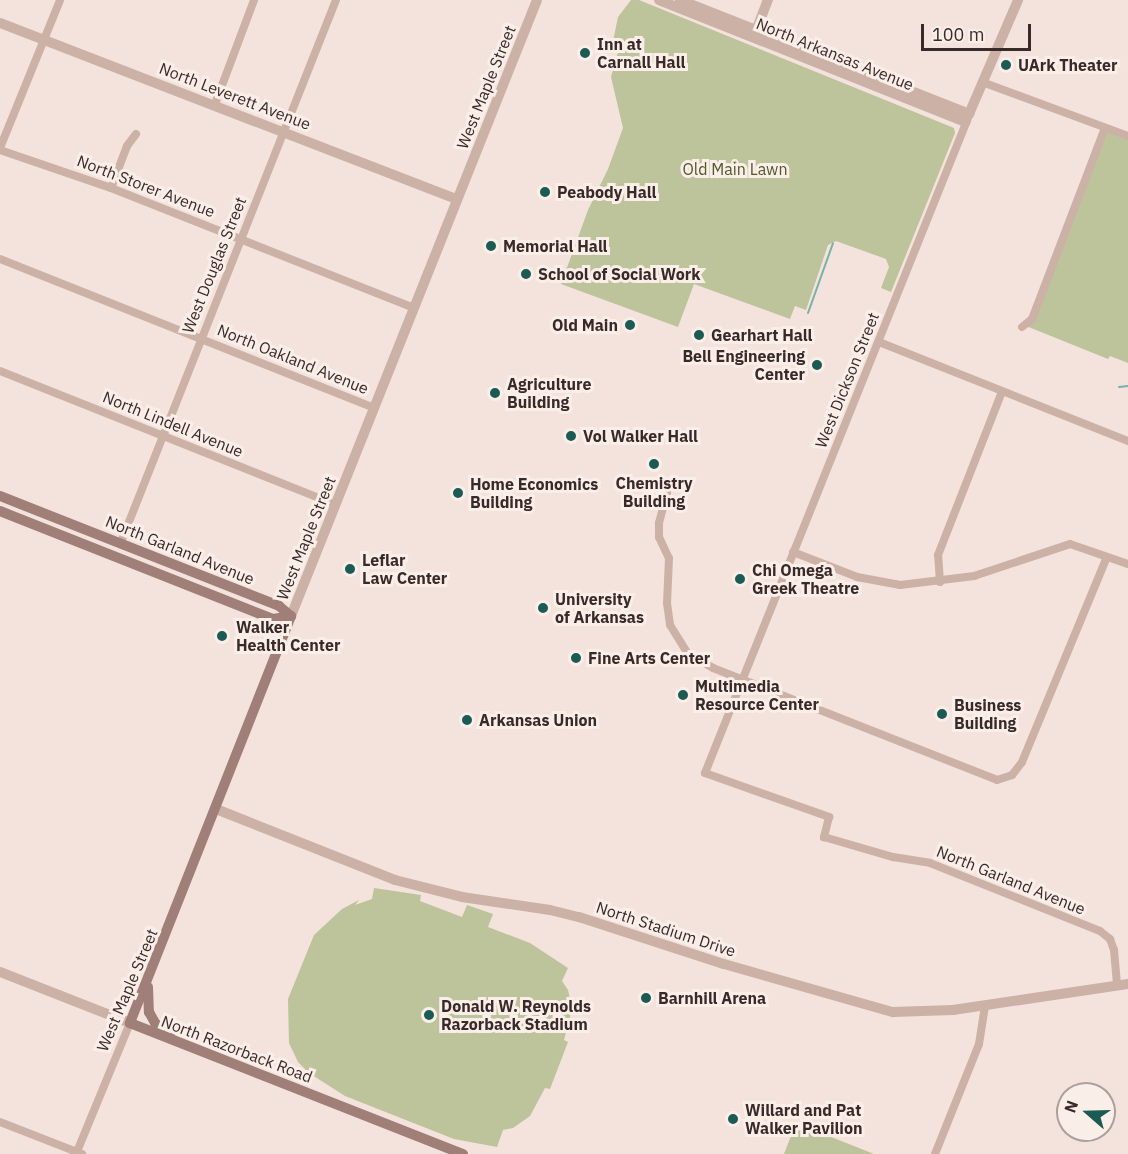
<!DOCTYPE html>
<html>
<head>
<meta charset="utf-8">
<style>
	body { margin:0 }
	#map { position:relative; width:1128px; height:1154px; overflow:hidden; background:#f3e3dc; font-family:"IBM Plex Sans",sans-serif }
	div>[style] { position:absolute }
	.green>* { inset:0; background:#bdc39b }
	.stream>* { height:2px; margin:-1px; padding:0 1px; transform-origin:1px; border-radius:1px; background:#79b1a9 }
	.minor>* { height:8px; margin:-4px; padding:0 4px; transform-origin:4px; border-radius:4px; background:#ccb1a7 }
	.tertiary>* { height:10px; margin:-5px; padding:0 5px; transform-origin:5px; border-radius:5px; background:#ccb1a7 }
	.secondary>* { height:10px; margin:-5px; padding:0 5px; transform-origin:5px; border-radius:5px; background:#9f7f78 }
	.dots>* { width:16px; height:16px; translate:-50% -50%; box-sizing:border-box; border:3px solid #faeee8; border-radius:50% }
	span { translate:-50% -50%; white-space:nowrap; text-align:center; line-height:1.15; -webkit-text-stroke:6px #faeee8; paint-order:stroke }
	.poi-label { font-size:16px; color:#382a28; font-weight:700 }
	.left { translate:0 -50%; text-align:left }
	.right { translate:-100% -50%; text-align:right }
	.street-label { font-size:16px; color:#382a28 }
	.park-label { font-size:16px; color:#4f572b }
	.north { position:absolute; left:1056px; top:1082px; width:60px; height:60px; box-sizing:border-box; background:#faeee8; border:2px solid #aca09b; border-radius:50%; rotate:290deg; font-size:16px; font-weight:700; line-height:24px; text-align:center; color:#382a28 }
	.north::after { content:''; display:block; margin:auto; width:21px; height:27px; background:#1c5b53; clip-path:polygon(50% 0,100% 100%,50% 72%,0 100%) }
	.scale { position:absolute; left:921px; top:24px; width:110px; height:27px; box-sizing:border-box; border:3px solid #382a28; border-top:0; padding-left:8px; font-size:18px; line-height:21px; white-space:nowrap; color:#382a28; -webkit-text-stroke:4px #faeee8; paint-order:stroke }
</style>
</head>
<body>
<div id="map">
	<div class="green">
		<i style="clip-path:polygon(631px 0,639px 0,954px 128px,955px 133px,891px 292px,881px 288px,889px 267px,886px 259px,836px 241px,828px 245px,806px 310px,795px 306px,790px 319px,694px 284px,678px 327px,561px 284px,588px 210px,608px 169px,623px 128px,611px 77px,618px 52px,612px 46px,618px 17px)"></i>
		<i style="clip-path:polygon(1105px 128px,1128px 136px,1128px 363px,1110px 356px,1108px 359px,1026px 326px)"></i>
		<i style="clip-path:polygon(374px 888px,421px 895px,420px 901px,462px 917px,467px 905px,493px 914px,488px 927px,530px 943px,568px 968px,562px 981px,568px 990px,572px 1009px,564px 1040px,568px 1042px,550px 1089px,545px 1088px,530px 1116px,513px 1128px,503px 1130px,497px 1147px,454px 1139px,345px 1096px,309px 1073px,298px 1062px,289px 1043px,288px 999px,314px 935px,342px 909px,359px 900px,355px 905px,372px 899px)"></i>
		<i style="clip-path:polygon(796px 1123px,874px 1154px,784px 1154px)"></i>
	</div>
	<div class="stream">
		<i style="left:808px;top:313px;width:74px;rotate:-70.3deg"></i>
		<i style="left:1119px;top:387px;width:9px;rotate:-6deg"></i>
	</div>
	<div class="minor">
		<i style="left:982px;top:82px;width:156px;rotate:20.3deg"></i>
		<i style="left:215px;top:104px;width:111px;rotate:-69.4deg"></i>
		<i style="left:968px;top:118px;width:706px;rotate:111.88deg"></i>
		<i style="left:705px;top:773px;width:132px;rotate:19.5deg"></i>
		<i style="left:829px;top:817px;width:21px;rotate:104deg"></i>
		<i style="left:824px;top:837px;width:72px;rotate:16.2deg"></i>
		<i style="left:893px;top:857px;width:37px;rotate:9deg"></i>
		<i style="left:930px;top:863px;width:183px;rotate:21.8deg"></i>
		<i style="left:1100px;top:931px;width:13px;rotate:39deg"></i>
		<i style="left:1110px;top:939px;width:12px;rotate:70deg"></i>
		<i style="left:1114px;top:950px;width:35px;rotate:85deg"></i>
		<i style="left:0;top:148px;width:160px;rotate:-67.9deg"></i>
		<i style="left:0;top:150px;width:117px;rotate:18.9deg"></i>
		<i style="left:111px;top:188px;width:326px;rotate:21.6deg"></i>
		<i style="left:111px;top:188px;width:45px;rotate:-69.1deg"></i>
		<i style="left:127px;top:146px;width:15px;rotate:-53deg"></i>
		<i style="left:0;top:259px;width:403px;rotate:21.7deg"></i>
		<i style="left:1022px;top:327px;width:13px;rotate:-39deg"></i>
		<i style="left:1032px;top:319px;width:204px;rotate:-69.1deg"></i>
		<i style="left:879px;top:342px;width:268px;rotate:21.7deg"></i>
		<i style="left:0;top:371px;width:360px;rotate:21.7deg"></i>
		<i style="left:667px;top:493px;width:31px;rotate:105deg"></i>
		<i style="left:659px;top:523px;width:14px;rotate:90deg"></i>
		<i style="left:659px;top:537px;width:23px;rotate:65deg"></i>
		<i style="left:669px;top:558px;width:45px;rotate:92.5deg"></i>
		<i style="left:667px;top:603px;width:22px;rotate:82deg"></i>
		<i style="left:670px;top:625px;width:34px;rotate:58deg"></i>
		<i style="left:688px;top:654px;width:29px;rotate:29deg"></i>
		<i style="left:713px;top:668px;width:305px;rotate:21.5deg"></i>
		<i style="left:997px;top:780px;width:16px;rotate:-18deg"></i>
		<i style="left:1012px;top:775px;width:16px;rotate:-52deg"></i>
		<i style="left:1022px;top:762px;width:222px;rotate:-67.5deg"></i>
		<i style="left:121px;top:542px;width:583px;rotate:-68.36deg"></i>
		<i style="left:793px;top:552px;width:69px;rotate:21.3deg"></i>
		<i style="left:857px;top:577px;width:44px;rotate:10.5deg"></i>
		<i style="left:900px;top:585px;width:75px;rotate:-6.9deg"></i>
		<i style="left:974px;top:576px;width:101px;rotate:-18.4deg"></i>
		<i style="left:1070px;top:544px;width:61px;rotate:19deg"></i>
		<i style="left:940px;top:582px;width:27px;rotate:-94deg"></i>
		<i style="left:938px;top:555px;width:175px;rotate:-68.6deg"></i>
		<i style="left:0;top:1122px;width:88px;rotate:21.3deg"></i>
		<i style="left:76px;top:1154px;width:142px;rotate:-67.6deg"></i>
		<i style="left:935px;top:1154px;width:118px;rotate:-68.2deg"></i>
		<i style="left:979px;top:1044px;width:39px;rotate:-81deg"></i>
	</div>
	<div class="tertiary">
		<i style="left:659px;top:0;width:330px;rotate:21.7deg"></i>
		<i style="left:680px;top:0;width:311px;rotate:21.5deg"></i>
		<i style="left:969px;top:114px;width:124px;rotate:-66.7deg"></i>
		<i style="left:0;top:23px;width:490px;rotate:21.1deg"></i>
		<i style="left:754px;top:36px;width:39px;rotate:-69deg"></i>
		<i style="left:291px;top:616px;width:663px;rotate:-68.23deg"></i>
		<i style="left:216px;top:809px;width:193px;rotate:21.6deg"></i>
		<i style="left:395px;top:880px;width:69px;rotate:14.2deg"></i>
		<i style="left:462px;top:897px;width:89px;rotate:8.4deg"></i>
		<i style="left:550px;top:910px;width:30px;rotate:14deg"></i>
		<i style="left:579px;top:917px;width:152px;rotate:18deg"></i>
		<i style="left:724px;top:964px;width:176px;rotate:15.9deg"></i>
		<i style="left:893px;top:1012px;width:60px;rotate:-1.9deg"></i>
		<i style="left:953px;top:1010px;width:177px;rotate:-8.5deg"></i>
		<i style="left:0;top:972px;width:140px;rotate:21.4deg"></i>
	</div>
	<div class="secondary">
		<i style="left:0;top:496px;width:300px;rotate:21.5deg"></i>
		<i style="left:279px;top:606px;width:16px;rotate:40deg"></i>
		<i style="left:0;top:511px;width:294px;rotate:21.6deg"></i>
		<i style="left:273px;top:619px;width:18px;rotate:-9deg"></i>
		<i style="left:291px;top:616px;width:438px;rotate:111.6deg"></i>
		<i style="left:130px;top:1023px;width:358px;rotate:21.5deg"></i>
		<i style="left:148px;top:987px;width:25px;rotate:88deg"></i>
		<i style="left:149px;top:1012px;width:13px;rotate:61deg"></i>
		<i style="left:155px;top:1023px;width:20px;rotate:41deg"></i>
	</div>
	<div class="dots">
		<i style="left:585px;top:53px;background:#1c5b53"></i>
		<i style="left:1006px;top:65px;background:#1c5b53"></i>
		<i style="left:545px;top:192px;background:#1c5b53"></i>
		<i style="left:491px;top:246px;background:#1c5b53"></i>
		<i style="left:526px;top:274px;background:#1c5b53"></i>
		<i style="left:630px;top:325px;background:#1c5b53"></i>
		<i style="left:699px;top:335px;background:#1c5b53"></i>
		<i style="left:817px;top:365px;background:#1c5b53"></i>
		<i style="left:495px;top:393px;background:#1c5b53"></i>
		<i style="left:571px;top:436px;background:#1c5b53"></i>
		<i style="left:654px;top:464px;background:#1c5b53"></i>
		<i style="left:458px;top:493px;background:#1c5b53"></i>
		<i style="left:350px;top:569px;background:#1c5b53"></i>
		<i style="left:740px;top:579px;background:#1c5b53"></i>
		<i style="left:543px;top:608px;background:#1c5b53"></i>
		<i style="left:222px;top:636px;background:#1c5b53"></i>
		<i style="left:576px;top:658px;background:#1c5b53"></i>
		<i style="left:683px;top:695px;background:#1c5b53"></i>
		<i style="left:942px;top:714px;background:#1c5b53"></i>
		<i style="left:467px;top:720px;background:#1c5b53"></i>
		<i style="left:646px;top:998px;background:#1c5b53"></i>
		<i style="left:429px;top:1015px;background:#1c5b53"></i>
		<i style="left:733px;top:1119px;background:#1c5b53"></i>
	</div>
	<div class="poi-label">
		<span class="left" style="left:597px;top:53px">Inn at<br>Carnall Hall</span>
		<span class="left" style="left:1018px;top:65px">UArk Theater</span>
		<span class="left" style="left:557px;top:192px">Peabody Hall</span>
		<span class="left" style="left:503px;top:246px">Memorial Hall</span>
		<span class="left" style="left:538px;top:274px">School of Social Work</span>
		<span class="right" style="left:618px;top:325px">Old Main</span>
		<span class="left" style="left:711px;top:335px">Gearhart Hall</span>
		<span class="right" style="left:805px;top:365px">Bell Engineering<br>Center</span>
		<span class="left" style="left:507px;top:393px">Agriculture<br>Building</span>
		<span class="left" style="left:583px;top:436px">Vol Walker Hall</span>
		<span style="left:654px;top:492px">Chemistry<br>Building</span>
		<span class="left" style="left:470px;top:493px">Home Economics<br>Building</span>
		<span class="left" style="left:362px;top:569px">Leflar<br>Law Center</span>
		<span class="left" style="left:752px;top:579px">Chi Omega<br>Greek Theatre</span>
		<span class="left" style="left:555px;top:608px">University<br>of Arkansas</span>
		<span class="left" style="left:236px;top:636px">Walker<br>Health Center</span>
		<span class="left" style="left:588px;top:658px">Fine Arts Center</span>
		<span class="left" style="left:695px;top:695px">Multimedia<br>Resource Center</span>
		<span class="left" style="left:954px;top:714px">Business<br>Building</span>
		<span class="left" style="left:479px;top:720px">Arkansas Union</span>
		<span class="left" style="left:658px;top:998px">Barnhill Arena</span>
		<span class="left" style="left:441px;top:1015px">Donald W. Reynolds<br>Razorback Stadium</span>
		<span class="left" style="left:745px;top:1119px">Willard and Pat<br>Walker Pavilion</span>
	</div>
	<div class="street-label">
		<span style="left:835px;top:54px;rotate:22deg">North Arkansas Avenue</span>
		<span style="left:486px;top:87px;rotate:-68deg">West Maple Street</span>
		<span style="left:235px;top:96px;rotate:21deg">North Leverett Avenue</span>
		<span style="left:146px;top:186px;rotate:21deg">North Storer Avenue</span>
		<span style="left:214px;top:265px;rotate:-68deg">West Douglas Street</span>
		<span style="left:293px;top:359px;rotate:22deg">North Oakland Avenue</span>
		<span style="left:847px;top:380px;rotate:-68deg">West Dickson Street</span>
		<span style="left:173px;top:424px;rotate:22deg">North Lindell Avenue</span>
		<span style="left:306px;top:538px;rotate:-68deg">West Maple Street</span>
		<span style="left:180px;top:550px;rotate:22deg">North Garland Avenue</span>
		<span style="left:1011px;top:880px;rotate:22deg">North Garland Avenue</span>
		<span style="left:666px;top:929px;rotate:18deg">North Stadium Drive</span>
		<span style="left:127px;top:990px;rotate:-67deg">West Maple Street</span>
		<span style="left:237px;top:1049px;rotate:21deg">North Razorback Road</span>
	</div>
	<div class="park-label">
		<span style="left:735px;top:169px">Old Main Lawn</span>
	</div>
	<div class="north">N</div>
	<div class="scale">100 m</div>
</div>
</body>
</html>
